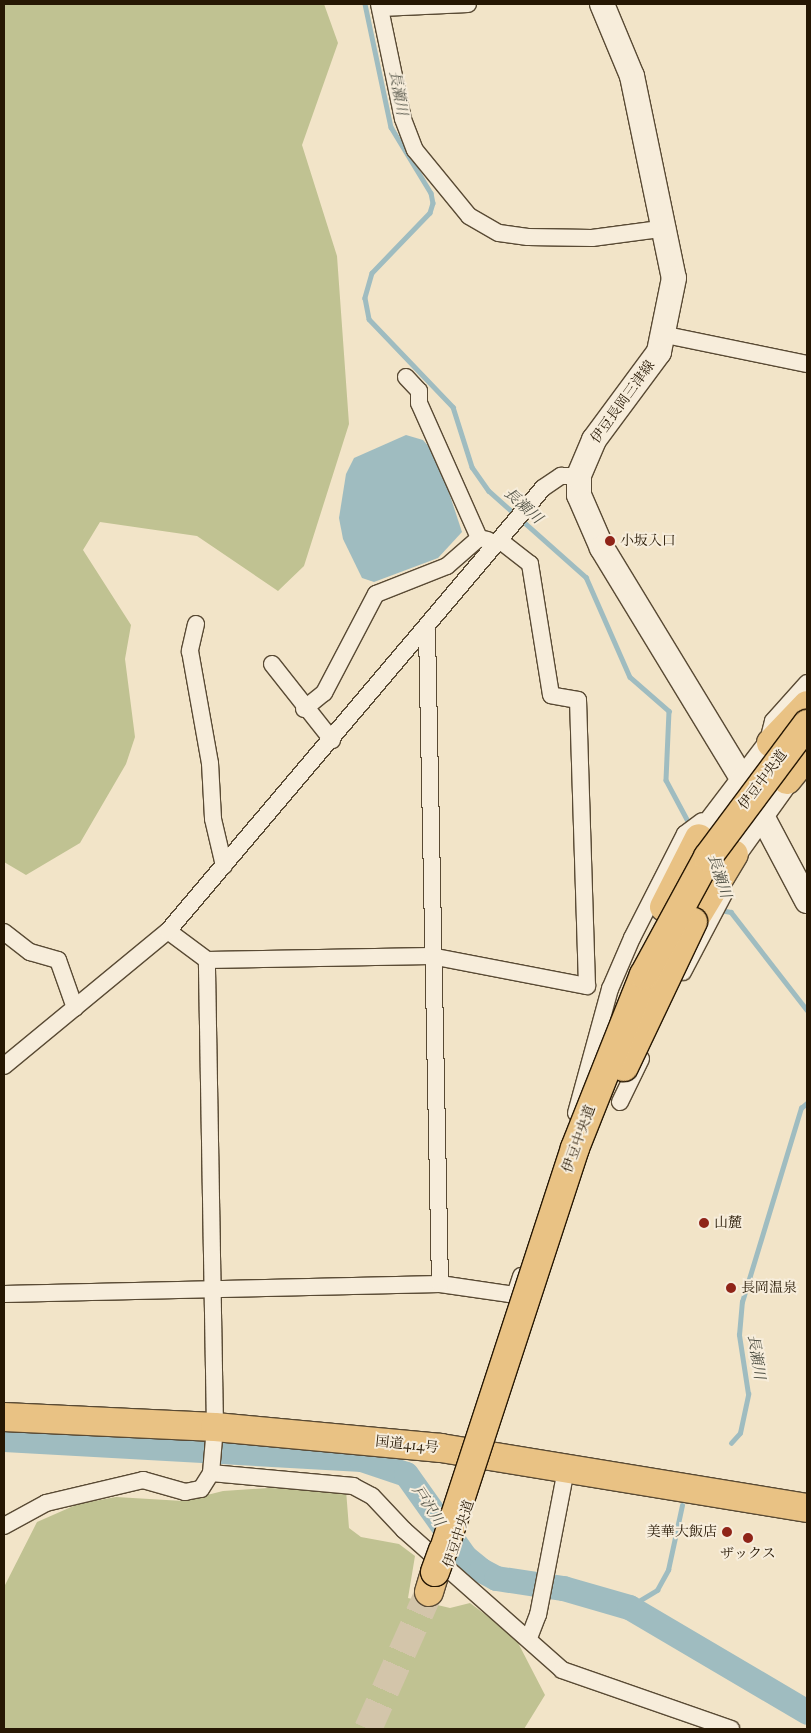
<!DOCTYPE html>
<html>
<head>
<meta charset="utf-8">
<style>
	body { margin:0 }
	#map { position:relative; width:811px; height:1733px; overflow:hidden; background:#f2e4c8; font-family:"IM FELL French Canon","Noto Serif JP",serif }
	div>[style] { position:absolute }
	.green>* { inset:0; background:#c0c292 }
	.water>* { inset:0; background:#9fbcc0 }
	.stream>* { height:4.5px; margin:-2.25px; padding:0 2.25px; transform-origin:2.25px; border-radius:2.25px; background:#9fbcc0 }
	.river>* { height:25px; margin:-12.5px; padding:0 12.5px; transform-origin:12.5px; border-radius:12.5px; background:#9fbcc0 }
	.motorway-tunnel>* { height:28px; margin-top:-14px; transform-origin:0; background:repeating-linear-gradient(90deg,#d3c5aa 0 28px,transparent 0 42px) }
	.roads { filter:drop-shadow(1px 0 #594a34) drop-shadow(-1px 0 #594a34) drop-shadow(0 1px #594a34) drop-shadow(0 -1px #594a34) }
	.minor>* { height:16px; margin:-8px; padding:0 8px; transform-origin:8px; border-radius:8px; background:#f7eddb }
	.secondary>* { height:24px; margin:-12px; padding:0 12px; transform-origin:12px; border-radius:12px; background:#f7eddb }
	.trunk>* { height:28px; margin:-14px; padding:0 14px; transform-origin:14px; border-radius:14px; background:#e9c284 }
	.motorway>* { height:28px; margin:-14px; padding:0 14px; transform-origin:14px; border-radius:14px; background:#e9c284 }
	.bridges { filter:drop-shadow(1px 0 #261703) drop-shadow(-1px 0 #261703) drop-shadow(0 1px #261703) drop-shadow(0 -1px #261703) }
	.motorway-bridge>* { height:28px; margin:-14px; padding:0 14px; transform-origin:14px; border-radius:14px; background:#e9c284 }
	.dots>* { width:14px; height:14px; translate:-50% -50%; box-sizing:border-box; border:2px solid #f7eddb; border-radius:50% }
	span { translate:-50% -50%; white-space:nowrap; text-align:center; line-height:1.15; -webkit-text-stroke:4px #f7eddb; paint-order:stroke }
	.street-label { font-size:14px; color:#261703 }
	.poi-label { font-size:14px; color:#261703 }
	.left { translate:0 -50%; text-align:left }
	.right { translate:-100% -50%; text-align:right }
	.water-label { font-size:15px; color:#505145; font-style:italic }
	.frame { position:absolute; inset:0; border:5px solid #261703; pointer-events:none }
</style>
</head>
<body>
<div id="map">
	<div class="green">
		<i style="clip-path:polygon(4px 4px,324px 4px,338px 43px,302px 145px,337px 256px,349px 424px,304px 566px,278px 591px,197px 536px,100px 522px,83px 550px,131px 625px,125px 659px,135px 737px,126px 764px,80px 843px,26px 875px,4px 862px)"></i>
		<i style="clip-path:polygon(268px 1488px,346px 1490px,349px 1528px,361px 1537px,399px 1544px,415px 1556px,408px 1598px,450px 1608px,470px 1603px,515px 1637px,545px 1695px,524px 1729px,4px 1729px,4px 1587px,37px 1522px,78px 1504px,116px 1497px,183px 1501px,223px 1491px)"></i>
	</div>
	<div class="water">
		<i style="clip-path:polygon(406px 435px,423px 440px,437px 456px,462px 532px,438px 558px,374px 582px,362px 578px,343px 539px,339px 518px,346px 474px,354px 458px)"></i>
	</div>
	<div class="stream">
		<i style="left:365px;top:4px;width:126px;rotate:78.1deg"></i>
		<i style="left:391px;top:127px;width:77px;rotate:58.8deg"></i>
		<i style="left:431px;top:193px;width:10px;rotate:79deg"></i>
		<i style="left:433px;top:203px;width:10px;rotate:107deg"></i>
		<i style="left:430px;top:213px;width:83px;rotate:134deg"></i>
		<i style="left:372px;top:273px;width:26px;rotate:106deg"></i>
		<i style="left:365px;top:298px;width:21px;rotate:79deg"></i>
		<i style="left:369px;top:319px;width:122px;rotate:46.3deg"></i>
		<i style="left:453px;top:407px;width:63px;rotate:72.4deg"></i>
		<i style="left:472px;top:467px;width:29px;rotate:55deg"></i>
		<i style="left:489px;top:491px;width:130px;rotate:41.6deg"></i>
		<i style="left:586px;top:577px;width:109px;rotate:66.3deg"></i>
		<i style="left:630px;top:677px;width:52px;rotate:41.1deg"></i>
		<i style="left:669px;top:711px;width:69px;rotate:92.5deg"></i>
		<i style="left:666px;top:780px;width:51px;rotate:61.9deg"></i>
		<i style="left:720px;top:910px;width:11px;rotate:10deg"></i>
		<i style="left:731px;top:912px;width:124px;rotate:52.2deg"></i>
		<i style="left:731px;top:1443px;width:13px;rotate:-48deg"></i>
		<i style="left:740px;top:1433px;width:40px;rotate:-78deg"></i>
		<i style="left:748px;top:1394px;width:60px;rotate:-98.7deg"></i>
		<i style="left:739px;top:1335px;width:33px;rotate:-85deg"></i>
		<i style="left:742px;top:1302px;width:203px;rotate:-73.1deg"></i>
		<i style="left:801px;top:1108px;width:8px;rotate:-40deg"></i>
		<i style="left:629px;top:1607px;width:33px;rotate:-31deg"></i>
		<i style="left:657px;top:1590px;width:23px;rotate:-61deg"></i>
		<i style="left:668px;top:1570px;width:66px;rotate:-77.8deg"></i>
	</div>
	<div class="river">
		<i style="left:4px;top:1439px;width:358px;rotate:3.2deg"></i>
		<i style="left:361px;top:1459px;width:47px;rotate:18.4deg"></i>
		<i style="left:406px;top:1474px;width:102px;rotate:54.6deg"></i>
		<i style="left:465px;top:1557px;width:21px;rotate:39deg"></i>
		<i style="left:481px;top:1570px;width:17px;rotate:28deg"></i>
		<i style="left:496px;top:1578px;width:68px;rotate:8.5deg"></i>
		<i style="left:563px;top:1588px;width:69px;rotate:16.1deg"></i>
		<i style="left:629px;top:1607px;width:207px;rotate:30.5deg"></i>
	</div>
	<div class="motorway-tunnel">
		<i style="left:368px;top:1729px;width:150px;rotate:-66deg"></i>
	</div>
	<div class="roads">
		<div class="minor">
			<i style="left:379px;top:4px;width:117px;rotate:78.2deg"></i>
			<i style="left:403px;top:119px;width:33px;rotate:69deg"></i>
			<i style="left:415px;top:150px;width:85px;rotate:50.7deg"></i>
			<i style="left:469px;top:216px;width:34px;rotate:30deg"></i>
			<i style="left:499px;top:233px;width:29px;rotate:8deg"></i>
			<i style="left:528px;top:237px;width:64px;rotate:0.9deg"></i>
			<i style="left:592px;top:238px;width:76px;rotate:-7.6deg"></i>
			<i style="left:381px;top:8px;width:87px;rotate:-2.6deg"></i>
			<i style="left:666px;top:335px;width:144px;rotate:11.6deg"></i>
			<i style="left:406px;top:377px;width:19px;rotate:47deg"></i>
			<i style="left:419px;top:391px;width:12px;rotate:90deg"></i>
			<i style="left:419px;top:403px;width:148px;rotate:66deg"></i>
			<i style="left:479px;top:538px;width:9px;rotate:13deg"></i>
			<i style="left:196px;top:624px;width:28px;rotate:103deg"></i>
			<i style="left:190px;top:651px;width:114px;rotate:79.9deg"></i>
			<i style="left:210px;top:763px;width:56px;rotate:86.9deg"></i>
			<i style="left:213px;top:819px;width:48px;rotate:76.8deg"></i>
			<i style="left:272px;top:664px;width:97px;rotate:51.7deg"></i>
			<i style="left:304px;top:709px;width:26px;rotate:-39deg"></i>
			<i style="left:324px;top:693px;width:112px;rotate:-62.3deg"></i>
			<i style="left:376px;top:594px;width:76px;rotate:-21.5deg"></i>
			<i style="left:447px;top:566px;width:43px;rotate:-41.2deg"></i>
			<i style="left:770px;top:733px;width:12px;rotate:-76deg"></i>
			<i style="left:773px;top:721px;width:51px;rotate:-48.2deg"></i>
			<i style="left:168px;top:931px;width:49px;rotate:36.6deg"></i>
			<i style="left:207px;top:960px;width:224px;rotate:-1deg"></i>
			<i style="left:431px;top:956px;width:159px;rotate:10.9deg"></i>
			<i style="left:587px;top:986px;width:286px;rotate:-91.8deg"></i>
			<i style="left:578px;top:700px;width:27px;rotate:-170deg"></i>
			<i style="left:551px;top:695px;width:133px;rotate:-99.1deg"></i>
			<i style="left:530px;top:564px;width:37px;rotate:-142deg"></i>
			<i style="left:4px;top:932px;width:33px;rotate:38deg"></i>
			<i style="left:30px;top:952px;width:29px;rotate:16deg"></i>
			<i style="left:58px;top:960px;width:51px;rotate:70.5deg"></i>
			<i style="left:683px;top:972px;width:88px;rotate:-62.3deg"></i>
			<i style="left:4px;top:1066px;width:212px;rotate:-39.5deg"></i>
			<i style="left:168px;top:931px;width:580px;rotate:-49.75deg"></i>
			<i style="left:543px;top:488px;width:22px;rotate:-34deg"></i>
			<i style="left:561px;top:476px;width:18px"></i>
			<i style="left:620px;top:1102px;width:48px;rotate:-64deg"></i>
			<i style="left:576px;top:1113px;width:129px;rotate:-74.7deg"></i>
			<i style="left:610px;top:989px;width:56px;rotate:-66.7deg"></i>
			<i style="left:632px;top:938px;width:117px;rotate:-63deg"></i>
			<i style="left:685px;top:834px;width:21px;rotate:-37deg"></i>
			<i style="left:440px;top:1284px;width:76px;rotate:8.3deg"></i>
			<i style="left:515px;top:1295px;width:20px;rotate:-72deg"></i>
			<i style="left:4px;top:1294px;width:436px;rotate:-1.3deg"></i>
			<i style="left:440px;top:1284px;width:654px;rotate:-91.14deg"></i>
			<i style="left:211px;top:1473px;width:143px;rotate:5.2deg"></i>
			<i style="left:353px;top:1486px;width:21px;rotate:28deg"></i>
			<i style="left:372px;top:1496px;width:47px;rotate:46.7deg"></i>
			<i style="left:404px;top:1530px;width:211px;rotate:41.5deg"></i>
			<i style="left:562px;top:1670px;width:179px;rotate:19.2deg"></i>
			<i style="left:4px;top:1526px;width:48px;rotate:-28.7deg"></i>
			<i style="left:46px;top:1503px;width:100px;rotate:-13.3deg"></i>
			<i style="left:143px;top:1480px;width:44px;rotate:15.9deg"></i>
			<i style="left:185px;top:1492px;width:16px;rotate:-11deg"></i>
			<i style="left:201px;top:1489px;width:19px;rotate:-58deg"></i>
			<i style="left:211px;top:1473px;width:46px;rotate:-85deg"></i>
			<i style="left:215px;top:1427px;width:467px;rotate:-91deg"></i>
			<i style="left:529px;top:1638px;width:25px;rotate:-69deg"></i>
			<i style="left:538px;top:1615px;width:148px;rotate:-79.1deg"></i>
		</div>
		<div class="secondary">
			<i style="left:602px;top:4px;width:78px;rotate:67.4deg"></i>
			<i style="left:632px;top:76px;width:206px;rotate:78.3deg"></i>
			<i style="left:674px;top:278px;width:76px;rotate:101.5deg"></i>
			<i style="left:659px;top:352px;width:109px;rotate:126.5deg"></i>
			<i style="left:594px;top:440px;width:39px;rotate:113deg"></i>
			<i style="left:579px;top:476px;width:19px;rotate:90deg"></i>
			<i style="left:579px;top:495px;width:58px;rotate:66.5deg"></i>
			<i style="left:602px;top:548px;width:271px;rotate:58.7deg"></i>
			<i style="left:743px;top:780px;width:137px;rotate:62.1deg"></i>
			<i style="left:699px;top:838px;width:119px;rotate:-52.8deg"></i>
			<i style="left:734px;top:854px;width:91px;rotate:-54.4deg"></i>
		</div>
		<div class="trunk">
			<i style="left:4px;top:1417px;width:211px;rotate:2.7deg"></i>
			<i style="left:215px;top:1427px;width:227px;rotate:5.3deg"></i>
			<i style="left:441px;top:1448px;width:371px;rotate:9.3deg"></i>
		</div>
		<div class="motorway">
			<i style="left:771px;top:743px;width:52px;rotate:-46.5deg"></i>
			<i style="left:787px;top:780px;width:32px;rotate:-51deg"></i>
			<i style="left:664px;top:907px;width:77px;rotate:-63.1deg"></i>
			<i style="left:693px;top:922px;width:79px;rotate:-58.9deg"></i>
			<i style="left:429px;top:1592px;width:21px;rotate:-73deg"></i>
		</div>
	</div>
	<div class="bridges">
		<div class="motorway-bridge">
			<i style="left:624px;top:1067px;width:161px;rotate:-64.6deg"></i>
			<i style="left:444px;top:1549px;width:422px;rotate:-71.9deg"></i>
			<i style="left:575px;top:1148px;width:186px;rotate:-68.3deg"></i>
			<i style="left:644px;top:975px;width:134px;rotate:-61.5deg"></i>
			<i style="left:708px;top:857px;width:166px;rotate:-53.3deg"></i>
			<i style="left:435px;top:1572px;width:23px;rotate:-70deg"></i>
		</div>
	</div>
	<div class="dots">
		<i style="left:610px;top:541px;background:#8f2418"></i>
		<i style="left:704px;top:1223px;background:#8f2418"></i>
		<i style="left:731px;top:1288px;background:#8f2418"></i>
		<i style="left:727px;top:1532px;background:#8f2418"></i>
		<i style="left:748px;top:1538px;background:#8f2418"></i>
	</div>
	<div class="street-label">
		<span style="left:623px;top:402px;rotate:-54deg">伊豆長岡三津線</span>
		<span style="left:763px;top:780px;rotate:-53deg">伊豆中央道</span>
		<span style="left:579px;top:1139px;rotate:-70deg">伊豆中央道</span>
		<span style="left:407px;top:1445px;rotate:6deg">国道414号</span>
		<span style="left:459px;top:1534px;rotate:-72deg">伊豆中央道</span>
	</div>
	<div class="poi-label">
		<span class="left" style="left:620px;top:541px">小坂入口</span>
		<span class="left" style="left:714px;top:1223px">山麓</span>
		<span class="left" style="left:741px;top:1288px">長岡温泉</span>
		<span class="right" style="left:717px;top:1532px">美華大飯店</span>
		<span style="left:748px;top:1554px">ザックス</span>
	</div>
	<div class="water-label">
		<span style="left:398px;top:93px;rotate:80deg">長瀬川</span>
		<span style="left:523px;top:506px;rotate:42deg">長瀬川</span>
		<span style="left:719px;top:876px;rotate:72deg">長瀬川</span>
		<span style="left:756px;top:1357px;rotate:81deg">長瀬川</span>
		<span style="left:428px;top:1506px;rotate:57deg">戸沢川</span>
	</div>
	<div class="frame"></div>
</div>
</body>
</html>
